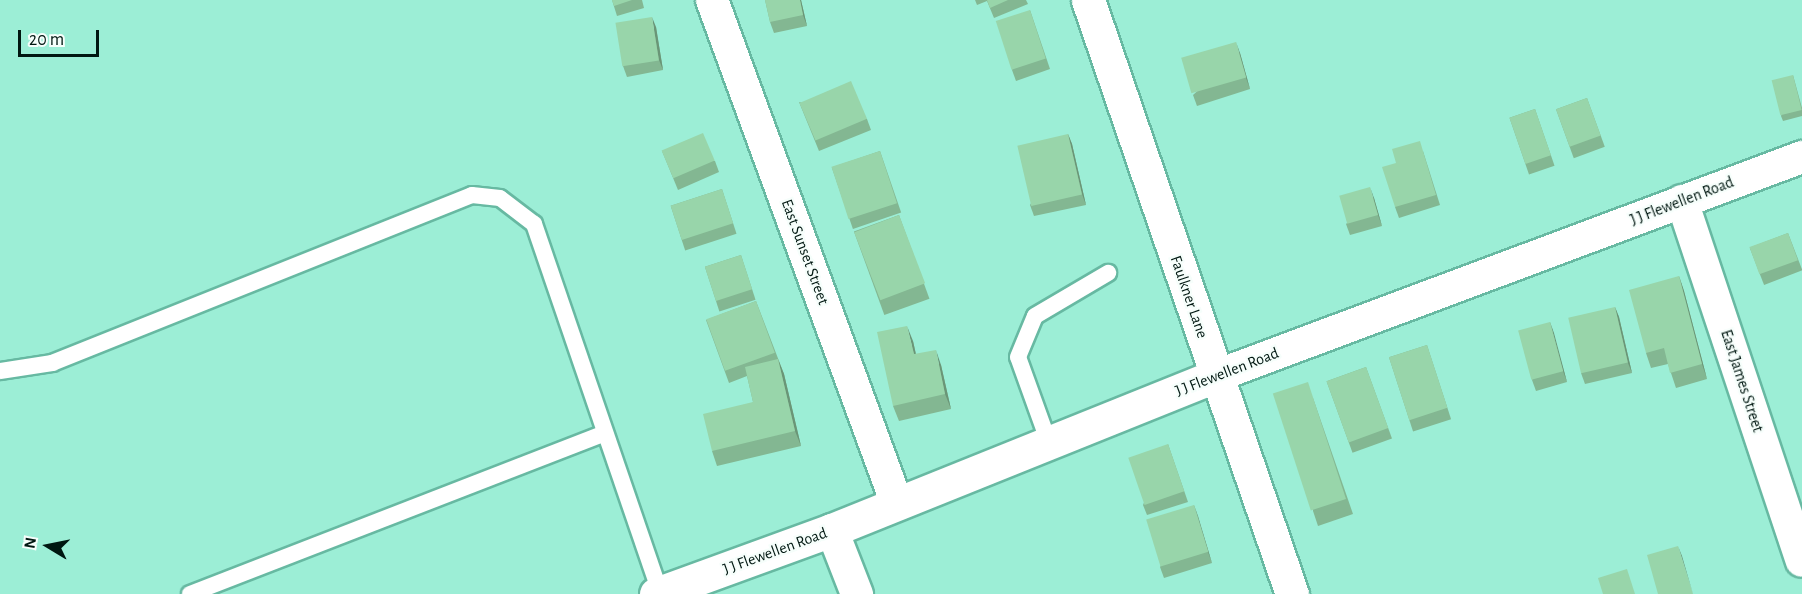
<!DOCTYPE html>
<html>
<head>
<meta charset="utf-8">
<style>
	body { margin:0 }
	#map { position:relative; width:1802px; height:594px; overflow:hidden; background:#9ceed6; font-family:"Alegreya Sans",sans-serif }
	div>[style] { position:absolute }
	.roads { filter:drop-shadow(2px 0 #67b9a2) drop-shadow(-2px 0 #67b9a2) drop-shadow(0 2px #67b9a2) drop-shadow(0 -2px #67b9a2) }
	.service>* { height:16px; margin:-8px; padding:0 8px; transform-origin:8px; border-radius:8px; background:#fff }
	.minor>* { height:32px; margin:-16px; padding:0 16px; transform-origin:16px; border-radius:16px; background:#fff }
	.tertiary>* { height:33px; margin:-16.5px; padding:0 16.5px; transform-origin:16.5px; border-radius:16.5px; background:#fff }
	.wall>* { inset:0; background:#83b792; transform-origin:0 0 }
	.shaded-wall>* { inset:0; background:#6a9577 }
	.building>* { inset:0; background:#98d5aa; transform-origin:0 0 }
	span { translate:-50% -50%; white-space:nowrap; text-align:center; line-height:1.15; -webkit-text-stroke:4.5px #f6fefb; paint-order:stroke }
	.street-label { font-size:16px; color:#001711 }
	.north { position:absolute; left:18px; top:516px; width:60px; height:60px; -webkit-text-stroke:4px #f6fefb; paint-order:stroke; rotate:280deg; font-size:16px; font-weight:700; line-height:24px; text-align:center; color:#001711 }
	.north::after { content:''; display:block; margin:auto; width:21px; height:27px; background:#001711; clip-path:polygon(50% 0,100% 100%,50% 72%,0 100%) }
	.scale { position:absolute; left:18px; top:30px; width:81px; height:27px; box-sizing:border-box; border:3px solid #001711; border-top:0; padding-left:8px; font-size:18px; line-height:21px; white-space:nowrap; color:#001711; -webkit-text-stroke:4px #f6fefb; paint-order:stroke }
</style>
</head>
<body>
<div id="map">
	<div class="roads">
		<div class="service">
			<i style="left:0;top:371px;width:53px;rotate:-8.7deg"></i>
			<i style="left:52px;top:363px;width:452px;rotate:-21.8deg"></i>
			<i style="left:472px;top:195px;width:28px;rotate:6deg"></i>
			<i style="left:500px;top:198px;width:43px;rotate:37.4deg"></i>
			<i style="left:534px;top:224px;width:390px;rotate:71.1deg"></i>
			<i style="left:1049px;top:443px;width:91px;rotate:-109.8deg"></i>
			<i style="left:1018px;top:357px;width:44px;rotate:-67.5deg"></i>
			<i style="left:1035px;top:316px;width:85px;rotate:-30.5deg"></i>
			<i style="left:190px;top:594px;width:445px;rotate:-21.2deg"></i>
		</div>
		<div class="minor">
			<i style="left:712px;top:0;width:537px;rotate:69.84deg"></i>
			<i style="left:1682px;top:201px;width:379px;rotate:71.6deg"></i>
			<i style="left:1216px;top:376px;width:626px;rotate:-20.49deg"></i>
			<i style="left:832px;top:530px;width:69px;rotate:68.7deg"></i>
		</div>
		<div class="tertiary">
			<i style="left:1088px;top:0;width:628px;rotate:71.05deg"></i>
			<i style="left:656px;top:594px;width:187px;rotate:-20deg"></i>
			<i style="left:832px;top:530px;width:414px;rotate:-21.9deg"></i>
		</div>
	</div>
	<div class="wall">
		<i style="clip-path:polygon(612px 0,642px 0,644px 8px,617px 16px)"></i>
		<i style="clip-path:polygon(765px 0,801px 0,807px 26px,774px 33px,770px 22px)"></i>
		<i style="clip-path:polygon(975px 0,1026px 0,1028px 4px,994px 18px,987px 1px,977px 5px)"></i>
		<i style="clip-path:polygon(1030px 10px,1050px 69px,1016px 81px,1012px 70px)"></i>
		<i style="clip-path:polygon(656px 27px,663px 70px,627px 77px,623px 66px)"></i>
		<i style="clip-path:polygon(1240px 53px,1250px 89px,1197px 106px,1193px 95px)"></i>
		<i style="clip-path:polygon(1793px 75px,1802px 108px,1802px 116px,1783px 121px,1781px 116px)"></i>
		<i style="left:1587px;top:98px;width:52px;height:33px;rotate:70deg"></i>
		<i style="clip-path:polygon(799px 102px,867px 119px,871px 130px,819px 151px)"></i>
		<i style="left:1535px;top:109px;width:60px;height:27px;rotate:71deg"></i>
		<i style="clip-path:polygon(1068px 134px,1072px 144px,1086px 205px,1034px 216px,1030px 205px)"></i>
		<i style="clip-path:polygon(662px 151px,715px 161px,719px 172px,678px 190px)"></i>
		<i style="left:880px;top:151px;width:65px;height:51px;rotate:71deg"></i>
		<i style="clip-path:polygon(1423px 151px,1440px 205px,1399px 218px,1395px 207px,1396px 163px)"></i>
		<i style="left:722px;top:189px;width:47px;height:54px;rotate:72deg"></i>
		<i style="clip-path:polygon(1374px 198px,1382px 226px,1350px 235px,1346px 224px)"></i>
		<i style="left:899px;top:215px;width:89px;height:48px;rotate:70deg"></i>
		<i style="left:1788px;top:233px;width:40px;height:41px;rotate:69deg"></i>
		<i style="left:741px;top:255px;width:47px;height:38px;rotate:72deg"></i>
		<i style="clip-path:polygon(1679px 276px,1684px 291px,1707px 379px,1676px 388px,1668px 364px,1651px 368px,1646px 353px)"></i>
		<i style="clip-path:polygon(756px 301px,784px 374px,801px 446px,717px 466px,712px 451px,753px 402px,747px 376px,729px 383px,706px 320px)"></i>
		<i style="clip-path:polygon(1615px 307px,1619px 317px,1632px 373px,1585px 384px,1581px 373px)"></i>
		<i style="clip-path:polygon(1550px 322px,1567px 382px,1536px 391px,1532px 380px)"></i>
		<i style="clip-path:polygon(913px 341px,916px 354px,941px 365px,951px 409px,899px 421px,893px 406px)"></i>
		<i style="left:1427px;top:345px;width:78px;height:40px;rotate:72deg"></i>
		<i style="left:1366px;top:367px;width:76px;height:42px;rotate:70deg"></i>
		<i style="clip-path:polygon(1313px 398px,1353px 514px,1318px 526px,1313px 511px)"></i>
		<i style="clip-path:polygon(1168px 444px,1188px 502px,1147px 515px,1143px 505px)"></i>
		<i style="clip-path:polygon(1194px 505px,1212px 563px,1164px 578px,1160px 567px)"></i>
	</div>
	<div class="shaded-wall">
		<i style="clip-path:polygon(800px 0,801px 0,807px 26px,803px 15px)"></i>
		<i style="clip-path:polygon(652px 17px,656px 27px,663px 70px,659px 60px)"></i>
		<i style="clip-path:polygon(1236px 42px,1240px 53px,1250px 89px,1246px 78px)"></i>
		<i style="clip-path:polygon(1068px 134px,1072px 144px,1086px 205px,1082px 194px)"></i>
		<i style="clip-path:polygon(1370px 187px,1374px 198px,1382px 226px,1378px 215px)"></i>
		<i style="clip-path:polygon(1679px 276px,1684px 291px,1707px 379px,1702px 364px)"></i>
		<i style="clip-path:polygon(1615px 307px,1619px 317px,1632px 373px,1628px 363px)"></i>
		<i style="clip-path:polygon(1550px 322px,1554px 333px,1567px 382px,1563px 371px)"></i>
		<i style="clip-path:polygon(907px 326px,913px 341px,919px 369px,914px 354px)"></i>
		<i style="clip-path:polygon(936px 350px,941px 365px,951px 409px,945px 394px)"></i>
		<i style="clip-path:polygon(778px 359px,784px 374px,801px 446px,795px 431px)"></i>
		<i style="clip-path:polygon(1194px 505px,1198px 516px,1212px 563px,1208px 552px)"></i>
		<i style="clip-path:polygon(1678px 546px,1682px 556px,1693px 594px)"></i>
	</div>
	<div class="building">
		<i style="clip-path:polygon(612px 0,632px 0,614px 6px)"></i>
		<i style="clip-path:polygon(765px 0,800px 0,803px 15px,770px 22px)"></i>
		<i style="clip-path:polygon(987px 0,1008px 0,990px 8px)"></i>
		<i style="left:1030px;top:10px;width:51px;height:36px;rotate:72deg"></i>
		<i style="left:652px;top:17px;width:44px;height:37px;rotate:81deg"></i>
		<i style="left:1236px;top:42px;width:37px;height:57px;rotate:74deg"></i>
		<i style="left:1793px;top:75px;width:36px;height:22px;rotate:76deg"></i>
		<i style="left:851px;top:81px;width:41px;height:56px;rotate:67deg"></i>
		<i style="left:1587px;top:98px;width:40px;height:33px;rotate:70deg"></i>
		<i style="left:1535px;top:109px;width:49px;height:27px;rotate:71deg"></i>
		<i style="left:703px;top:133px;width:30px;height:45px;rotate:67deg"></i>
		<i style="left:1068px;top:134px;width:62px;height:52px;rotate:77deg"></i>
		<i style="clip-path:polygon(1420px 141px,1436px 195px,1395px 207px,1382px 167px,1396px 163px,1392px 149px)"></i>
		<i style="left:880px;top:151px;width:55px;height:51px;rotate:72deg"></i>
		<i style="left:1370px;top:187px;width:29px;height:32px;rotate:74deg"></i>
		<i style="left:722px;top:189px;width:36px;height:54px;rotate:72deg"></i>
		<i style="left:899px;top:215px;width:73px;height:48px;rotate:69deg"></i>
		<i style="left:1788px;top:233px;width:29px;height:41px;rotate:70deg"></i>
		<i style="left:741px;top:255px;width:36px;height:38px;rotate:72deg"></i>
		<i style="clip-path:polygon(1679px 276px,1702px 364px,1670px 373px,1664px 348px,1646px 353px,1629px 290px)"></i>
		<i style="left:756px;top:301px;width:55px;height:53px;rotate:70deg"></i>
		<i style="left:1615px;top:307px;width:57px;height:48px;rotate:77deg"></i>
		<i style="left:1550px;top:322px;width:51px;height:33px;rotate:75deg"></i>
		<i style="clip-path:polygon(907px 326px,914px 354px,936px 350px,945px 394px,893px 406px,877px 332px)"></i>
		<i style="left:1427px;top:345px;width:66px;height:40px;rotate:72deg"></i>
		<i style="clip-path:polygon(778px 359px,795px 431px,712px 451px,703px 414px,753px 402px,745px 367px)"></i>
		<i style="left:1366px;top:367px;width:65px;height:42px;rotate:70deg"></i>
		<i style="left:1308px;top:382px;width:123px;height:37px;rotate:72deg"></i>
		<i style="left:1168px;top:444px;width:50px;height:42px;rotate:71deg"></i>
		<i style="left:1194px;top:505px;width:49px;height:50px;rotate:73deg"></i>
		<i style="clip-path:polygon(1678px 546px,1693px 594px,1658px 594px,1647px 555px)"></i>
		<i style="clip-path:polygon(1627px 569px,1635px 594px,1603px 594px,1598px 578px)"></i>
	</div>
	<div class="street-label">
		<span style="left:1682px;top:201px;rotate:-21deg">J J Flewellen Road</span>
		<span style="left:805px;top:252px;rotate:70deg">East Sunset Street</span>
		<span style="left:1189px;top:297px;rotate:71deg">Faulkner Lane</span>
		<span style="left:1227px;top:372px;rotate:-21deg">J J Flewellen Road</span>
		<span style="left:1742px;top:381px;rotate:72deg">East James Street</span>
		<span style="left:775px;top:551px;rotate:-20deg">J J Flewellen Road</span>
	</div>
	<div class="north">N</div>
	<div class="scale">20 m</div>
</div>
</body>
</html>
